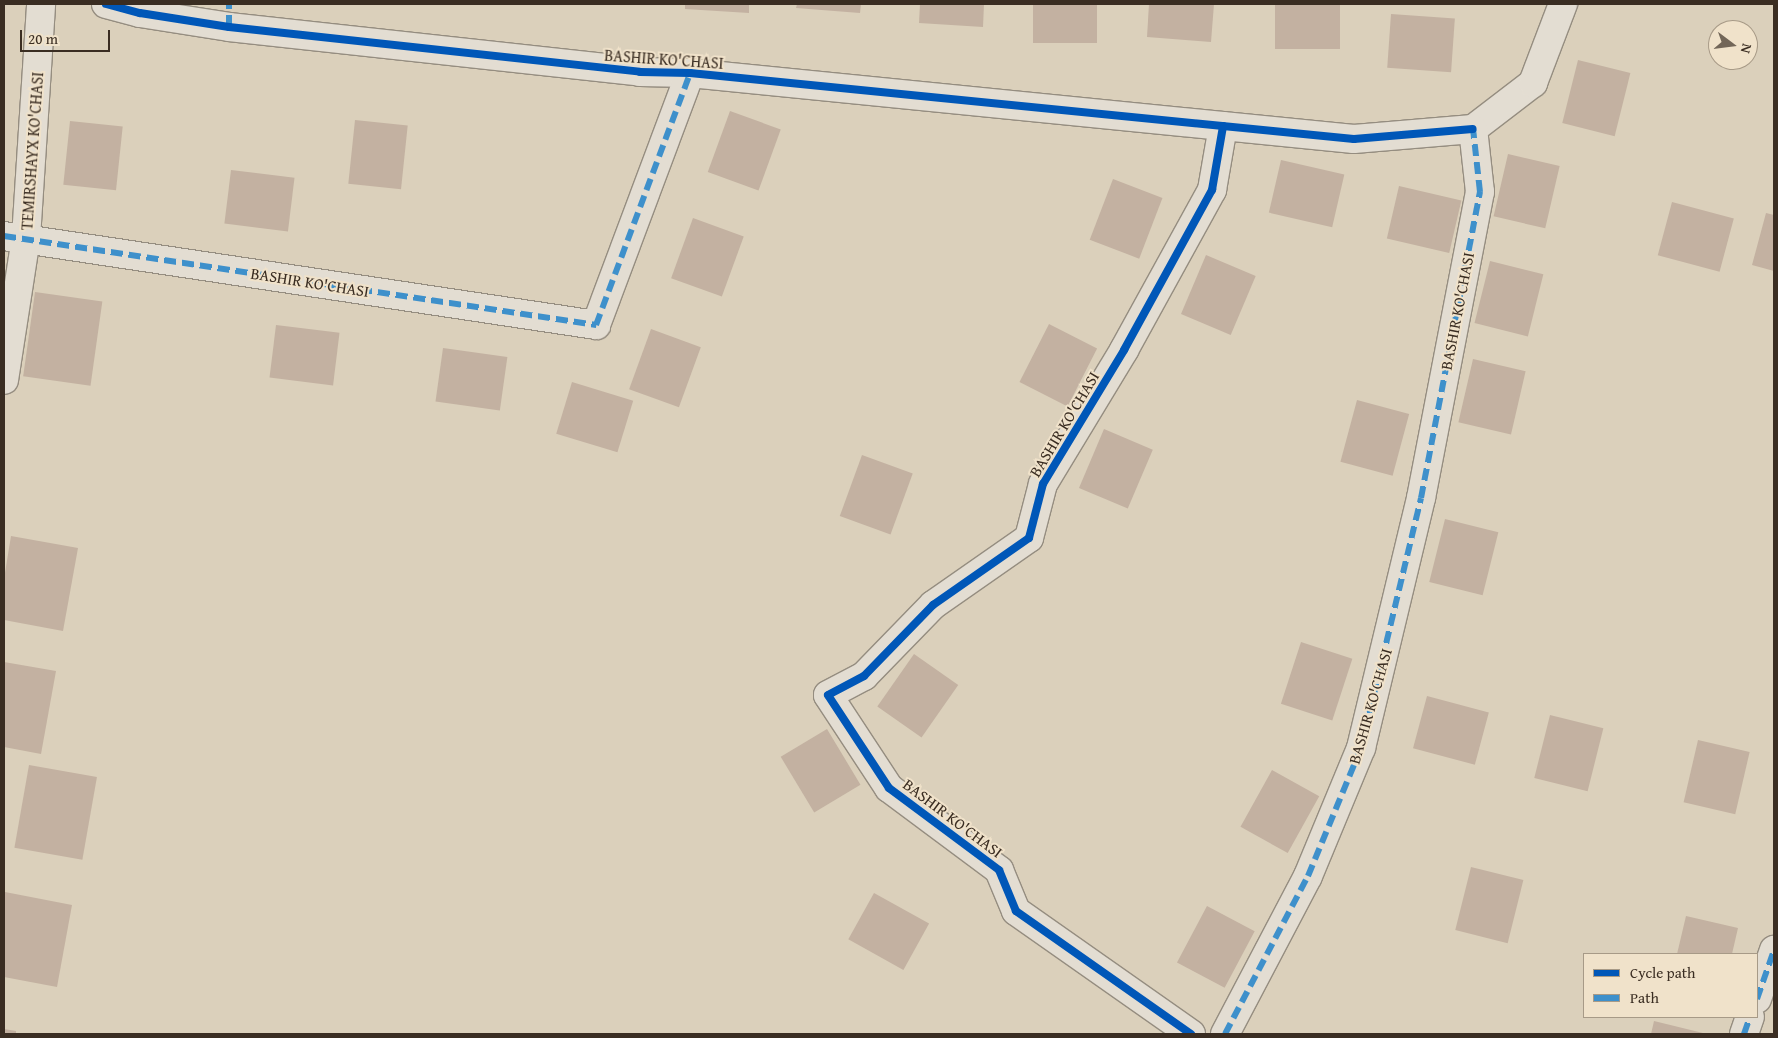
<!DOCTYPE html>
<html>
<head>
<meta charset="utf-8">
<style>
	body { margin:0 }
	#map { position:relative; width:1778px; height:1038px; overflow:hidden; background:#dbd0bb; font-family:"Gentium Book Plus",serif }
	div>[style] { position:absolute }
	.building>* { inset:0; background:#c3b1a1; transform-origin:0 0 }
	.roads { filter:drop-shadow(1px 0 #958d80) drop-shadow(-1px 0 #958d80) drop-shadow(0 1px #958d80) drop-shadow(0 -1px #958d80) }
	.minor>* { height:28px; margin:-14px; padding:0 14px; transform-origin:14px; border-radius:14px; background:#e3ddd2 }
	.quiet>* { height:6px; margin-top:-3px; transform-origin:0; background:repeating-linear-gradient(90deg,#3e90cb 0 12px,transparent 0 18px) }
	.cycleway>* { height:8px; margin:-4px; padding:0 4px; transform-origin:4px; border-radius:4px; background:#0057b8 }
	span { translate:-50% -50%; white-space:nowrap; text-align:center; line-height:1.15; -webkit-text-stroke:4px #f0e2ca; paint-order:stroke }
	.street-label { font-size:16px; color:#3a2d22 }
	.frame { position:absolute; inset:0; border:5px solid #3a2d22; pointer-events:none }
	.legend { position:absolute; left:1583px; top:953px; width:175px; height:65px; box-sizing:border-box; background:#f0e2ca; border:1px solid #a79a87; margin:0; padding:6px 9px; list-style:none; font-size:15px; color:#3a2d22 }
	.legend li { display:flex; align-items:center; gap:10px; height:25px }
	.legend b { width:25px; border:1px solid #a79a87 }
	.north { position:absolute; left:1708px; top:20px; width:50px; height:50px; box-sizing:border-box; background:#f0e2ca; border:1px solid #a79a87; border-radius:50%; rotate:105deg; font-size:14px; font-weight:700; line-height:20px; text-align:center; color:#3a2d22 }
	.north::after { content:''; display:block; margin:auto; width:18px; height:22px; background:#726658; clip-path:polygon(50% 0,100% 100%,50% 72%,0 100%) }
	.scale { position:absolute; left:20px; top:30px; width:90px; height:22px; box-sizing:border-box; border:2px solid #3a2d22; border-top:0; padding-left:6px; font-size:15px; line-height:18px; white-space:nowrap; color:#3a2d22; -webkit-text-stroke:4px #f0e2ca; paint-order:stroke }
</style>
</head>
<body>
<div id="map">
	<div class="building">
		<i style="clip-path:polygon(685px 4px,749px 4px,749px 13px,685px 9px)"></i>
		<i style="clip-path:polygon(797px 4px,861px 4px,860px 13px,796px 8px)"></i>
		<i style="clip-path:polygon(920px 4px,984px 4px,983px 27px,919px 23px)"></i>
		<i style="left:1033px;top:4px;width:64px;height:39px"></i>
		<i style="clip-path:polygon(1149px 4px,1214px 4px,1211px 42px,1147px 37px)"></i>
		<i style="left:1275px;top:4px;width:65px;height:45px"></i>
		<i style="left:1391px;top:14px;width:64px;height:54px;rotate:4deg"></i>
		<i style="left:1578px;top:60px;width:54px;height:65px;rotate:14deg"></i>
		<i style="left:730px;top:111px;width:54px;height:65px;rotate:20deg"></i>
		<i style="left:355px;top:120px;width:53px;height:64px;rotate:6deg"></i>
		<i style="left:70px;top:121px;width:53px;height:64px;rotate:6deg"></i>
		<i style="left:1508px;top:154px;width:53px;height:64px;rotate:13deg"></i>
		<i style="left:1281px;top:160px;width:65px;height:54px;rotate:13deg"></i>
		<i style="left:231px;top:170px;width:64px;height:54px;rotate:7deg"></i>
		<i style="left:1113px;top:179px;width:53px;height:65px;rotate:21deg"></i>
		<i style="left:1399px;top:186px;width:64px;height:54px;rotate:13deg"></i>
		<i style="left:1672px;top:202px;width:64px;height:55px;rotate:15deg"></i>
		<i style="clip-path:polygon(1766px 213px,1774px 215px,1774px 271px,1752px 265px)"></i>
		<i style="left:693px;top:218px;width:54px;height:64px;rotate:20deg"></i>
		<i style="left:1206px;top:255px;width:54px;height:64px;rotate:23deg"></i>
		<i style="left:1490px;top:261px;width:55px;height:64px;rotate:14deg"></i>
		<i style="left:35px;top:292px;width:68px;height:85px;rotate:8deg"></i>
		<i style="left:1049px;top:324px;width:54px;height:65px;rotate:27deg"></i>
		<i style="left:276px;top:325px;width:64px;height:53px;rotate:7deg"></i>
		<i style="left:651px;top:329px;width:53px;height:64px;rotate:20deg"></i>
		<i style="left:443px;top:348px;width:65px;height:54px;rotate:8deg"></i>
		<i style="left:1473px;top:359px;width:54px;height:65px;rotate:13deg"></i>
		<i style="left:572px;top:382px;width:64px;height:54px;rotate:17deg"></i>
		<i style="left:1357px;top:400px;width:54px;height:64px;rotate:15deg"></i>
		<i style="left:1104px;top:429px;width:53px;height:64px;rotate:23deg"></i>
		<i style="left:862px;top:455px;width:54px;height:65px;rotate:20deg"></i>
		<i style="left:1445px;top:519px;width:55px;height:65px;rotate:14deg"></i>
		<i style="clip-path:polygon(11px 536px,78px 548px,63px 631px,4px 620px,4px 579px)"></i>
		<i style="left:1301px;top:642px;width:54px;height:65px;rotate:18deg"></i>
		<i style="left:914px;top:654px;width:54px;height:64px;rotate:35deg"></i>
		<i style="clip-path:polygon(4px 662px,56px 671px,41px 754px,4px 747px)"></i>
		<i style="left:1427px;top:696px;width:64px;height:54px;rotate:15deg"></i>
		<i style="left:1550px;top:715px;width:55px;height:65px;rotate:14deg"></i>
		<i style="left:827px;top:729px;width:65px;height:54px;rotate:59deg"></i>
		<i style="left:1698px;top:740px;width:53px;height:64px;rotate:13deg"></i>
		<i style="left:29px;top:765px;width:69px;height:84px;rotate:10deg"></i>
		<i style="left:1272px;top:770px;width:54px;height:65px;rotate:29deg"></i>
		<i style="left:1471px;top:867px;width:54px;height:65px;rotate:14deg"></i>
		<i style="clip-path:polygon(5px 892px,72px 905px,57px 987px,4px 977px)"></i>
		<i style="left:874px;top:893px;width:63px;height:53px;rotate:29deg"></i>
		<i style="left:1207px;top:906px;width:54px;height:64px;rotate:28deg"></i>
		<i style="clip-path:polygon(1686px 916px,1738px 928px,1732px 954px,1677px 954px)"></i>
		<i style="clip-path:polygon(1654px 1021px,1707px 1034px,1651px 1034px)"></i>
		<i style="clip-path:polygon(4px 1029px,16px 1031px,16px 1034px,4px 1034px)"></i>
	</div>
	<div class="roads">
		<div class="minor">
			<i style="left:106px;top:4px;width:35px;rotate:15deg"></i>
			<i style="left:140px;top:13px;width:90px;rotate:8.9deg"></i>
			<i style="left:229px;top:27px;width:413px;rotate:6.2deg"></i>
			<i style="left:640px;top:72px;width:50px;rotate:1.1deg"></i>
			<i style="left:690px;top:73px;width:667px;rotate:5.68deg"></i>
			<i style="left:1354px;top:139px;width:119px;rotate:-4.8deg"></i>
			<i style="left:1473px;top:129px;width:76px;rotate:-37.5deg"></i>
			<i style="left:1533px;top:83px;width:85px;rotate:-69.2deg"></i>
			<i style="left:4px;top:236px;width:599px;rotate:8.55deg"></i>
			<i style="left:596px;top:325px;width:269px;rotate:-69.5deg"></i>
			<i style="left:4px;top:380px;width:144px;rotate:-81.2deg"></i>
			<i style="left:26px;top:238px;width:234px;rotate:-86.3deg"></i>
			<i style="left:1757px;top:999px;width:52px;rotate:-70.9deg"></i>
			<i style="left:1191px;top:1034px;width:214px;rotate:-144.9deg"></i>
			<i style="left:1016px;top:911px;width:44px;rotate:-112.5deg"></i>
			<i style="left:999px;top:870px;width:137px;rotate:-143.3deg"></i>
			<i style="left:889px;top:788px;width:111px;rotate:-123.3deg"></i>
			<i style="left:828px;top:695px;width:41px;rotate:-27.8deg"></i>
			<i style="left:864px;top:676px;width:99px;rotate:-45.8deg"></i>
			<i style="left:933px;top:605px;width:117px;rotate:-34.9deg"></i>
			<i style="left:1029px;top:538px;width:56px;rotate:-75.5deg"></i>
			<i style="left:1043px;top:484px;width:157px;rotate:-58.8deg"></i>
			<i style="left:1124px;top:350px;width:183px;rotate:-61.2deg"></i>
			<i style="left:1212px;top:190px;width:65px;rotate:-80.2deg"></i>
			<i style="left:1225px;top:1034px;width:178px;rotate:-62.3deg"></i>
			<i style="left:1308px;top:876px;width:139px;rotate:-67.5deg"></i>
			<i style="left:1361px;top:748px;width:257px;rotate:-76.5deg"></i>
			<i style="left:1421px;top:498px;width:312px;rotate:-79.1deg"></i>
			<i style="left:1480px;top:192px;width:63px;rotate:-96.3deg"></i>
			<i style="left:1744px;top:1034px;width:18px;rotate:-71deg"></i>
		</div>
	</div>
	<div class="quiet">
		<i style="left:229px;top:27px;width:23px;rotate:-90deg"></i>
		<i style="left:4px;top:236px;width:599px;rotate:8.55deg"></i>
		<i style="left:596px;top:325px;width:269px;rotate:-69.5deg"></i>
		<i style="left:1757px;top:999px;width:52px;rotate:-70.9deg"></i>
		<i style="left:1225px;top:1034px;width:178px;rotate:-62.3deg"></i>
		<i style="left:1308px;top:876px;width:139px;rotate:-67.5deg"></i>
		<i style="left:1361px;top:748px;width:257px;rotate:-76.5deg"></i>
		<i style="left:1421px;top:498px;width:312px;rotate:-79.1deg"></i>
		<i style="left:1480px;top:192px;width:63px;rotate:-96.3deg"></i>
		<i style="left:1744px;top:1034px;width:18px;rotate:-71deg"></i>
	</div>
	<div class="cycleway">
		<i style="left:106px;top:4px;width:35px;rotate:15deg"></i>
		<i style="left:140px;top:13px;width:90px;rotate:8.9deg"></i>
		<i style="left:229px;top:27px;width:413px;rotate:6.2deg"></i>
		<i style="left:640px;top:72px;width:50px;rotate:1.1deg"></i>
		<i style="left:690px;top:73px;width:667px;rotate:5.68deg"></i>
		<i style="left:1354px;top:139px;width:119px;rotate:-4.8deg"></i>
		<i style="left:1191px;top:1034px;width:214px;rotate:-144.9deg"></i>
		<i style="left:1016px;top:911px;width:44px;rotate:-112.5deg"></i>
		<i style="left:999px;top:870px;width:137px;rotate:-143.3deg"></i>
		<i style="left:889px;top:788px;width:111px;rotate:-123.3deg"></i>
		<i style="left:828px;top:695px;width:41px;rotate:-27.8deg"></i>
		<i style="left:864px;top:676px;width:99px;rotate:-45.8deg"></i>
		<i style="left:933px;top:605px;width:117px;rotate:-34.9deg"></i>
		<i style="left:1029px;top:538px;width:56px;rotate:-75.5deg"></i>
		<i style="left:1043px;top:484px;width:157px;rotate:-58.8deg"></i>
		<i style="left:1124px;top:350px;width:183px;rotate:-61.2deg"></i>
		<i style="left:1212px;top:190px;width:65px;rotate:-80.2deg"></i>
	</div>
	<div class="street-label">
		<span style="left:664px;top:59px;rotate:4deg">BASHIR KO'CHASI</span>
		<span style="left:32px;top:151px;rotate:-86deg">TEMIRSHAYX KO'CHASI</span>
		<span style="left:310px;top:282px;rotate:9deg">BASHIR KO'CHASI</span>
		<span style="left:1457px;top:311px;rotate:-79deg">BASHIR KO'CHASI</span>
		<span style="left:1064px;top:424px;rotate:-59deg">BASHIR KO'CHASI</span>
		<span style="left:1370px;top:706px;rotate:-74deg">BASHIR KO'CHASI</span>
		<span style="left:953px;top:818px;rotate:37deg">BASHIR KO'CHASI</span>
	</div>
	<div class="frame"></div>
	<ul class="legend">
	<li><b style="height:6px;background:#0057b8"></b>Cycle path</li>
	<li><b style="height:6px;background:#3e90cb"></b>Path</li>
	</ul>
	<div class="north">N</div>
	<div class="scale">20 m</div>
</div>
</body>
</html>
